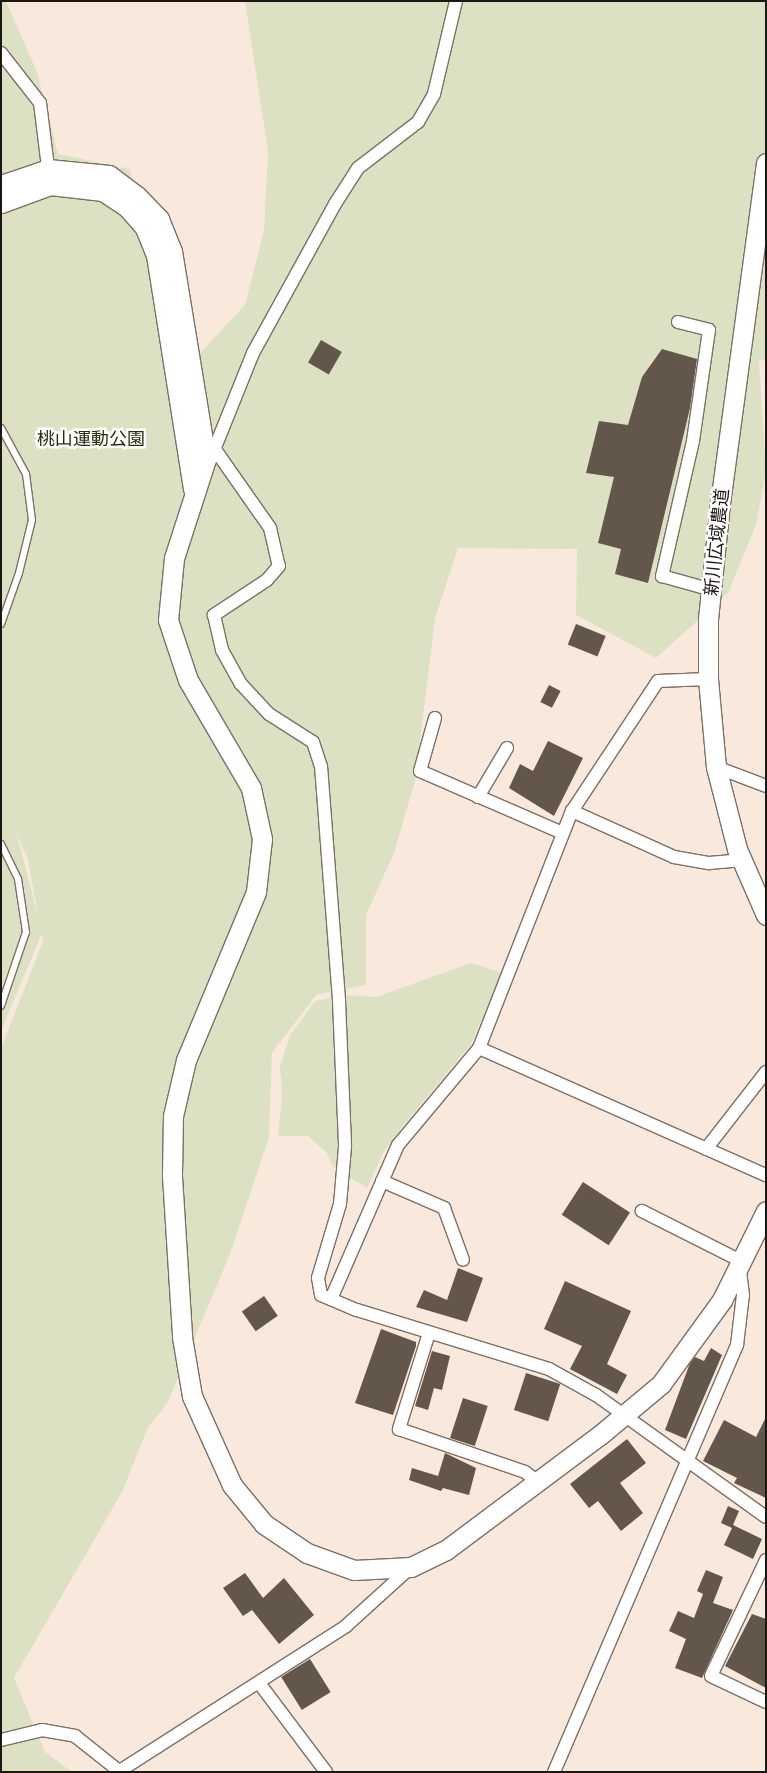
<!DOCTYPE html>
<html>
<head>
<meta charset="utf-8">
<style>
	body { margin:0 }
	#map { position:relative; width:767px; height:1773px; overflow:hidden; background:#f9e9dc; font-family:Ubuntu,"Noto Sans JP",sans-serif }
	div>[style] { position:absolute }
	.green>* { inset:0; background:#dde1c4 }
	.building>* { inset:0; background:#63564a; transform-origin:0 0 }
	.roads { filter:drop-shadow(1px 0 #7d6f64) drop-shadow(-1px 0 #7d6f64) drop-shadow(0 1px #7d6f64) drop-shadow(0 -1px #7d6f64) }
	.lane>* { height:6px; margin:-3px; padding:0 3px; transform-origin:3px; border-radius:3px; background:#fff }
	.street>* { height:12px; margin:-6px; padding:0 6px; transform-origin:6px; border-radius:6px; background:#fff }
	.secondary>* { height:19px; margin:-9.5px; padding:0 9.5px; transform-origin:9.5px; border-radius:9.5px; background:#fff }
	span { translate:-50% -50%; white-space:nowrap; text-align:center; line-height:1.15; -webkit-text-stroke:5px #fff; paint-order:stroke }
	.park-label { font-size:18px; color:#2a2d08 }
	.street-label { font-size:18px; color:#1d1713 }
	.frame { position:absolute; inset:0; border:2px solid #1d1713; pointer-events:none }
</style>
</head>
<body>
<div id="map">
	<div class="green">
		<i style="clip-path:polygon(evenodd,1px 1px,6px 1px,37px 72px,58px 154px,130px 169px,172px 383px,245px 305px,264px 231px,268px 151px,245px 1px,766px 1px,766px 360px,759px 361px,766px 472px,756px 525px,728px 593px,656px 658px,576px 615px,577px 549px,458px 548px,435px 618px,415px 781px,394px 853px,366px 915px,366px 985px,316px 995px,272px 1053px,269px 1137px,230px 1254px,167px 1404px,148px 1427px,122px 1492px,14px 1678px,45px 1752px,72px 1772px,1px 1772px,1px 1049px,43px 941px,42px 933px,1px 1031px,1px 1px,17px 834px,28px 860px,39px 920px,17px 835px,17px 834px)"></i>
		<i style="clip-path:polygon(471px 963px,502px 973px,471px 1044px,402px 1127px,385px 1150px,367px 1188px,332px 1166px,327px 1153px,308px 1136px,278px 1136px,282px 1097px,280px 1066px,290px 1035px,315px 1001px,347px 995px,376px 997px)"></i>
	</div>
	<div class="building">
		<i style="left:321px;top:340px;width:24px;height:26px;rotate:30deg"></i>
		<i style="clip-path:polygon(662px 349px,697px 359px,690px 408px,648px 583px,615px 574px,621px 549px,598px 543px,614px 477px,586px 473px,599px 421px,628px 425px,642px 377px)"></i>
		<i style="left:576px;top:624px;width:32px;height:22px;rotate:22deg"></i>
		<i style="left:549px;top:685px;width:13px;height:19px;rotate:27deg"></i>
		<i style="clip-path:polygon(548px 741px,583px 758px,554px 816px,509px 788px,520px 764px,533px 771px)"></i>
		<i style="left:583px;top:1182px;width:56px;height:39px;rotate:33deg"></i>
		<i style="clip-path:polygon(458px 1268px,483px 1278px,467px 1322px,416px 1307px,424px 1290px,447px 1300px)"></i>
		<i style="clip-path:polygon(565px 1281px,631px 1311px,607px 1364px,627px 1375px,617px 1394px,570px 1369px,582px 1346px,544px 1329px)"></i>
		<i style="left:264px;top:1296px;width:24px;height:27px;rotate:55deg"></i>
		<i style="clip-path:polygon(381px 1329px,416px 1342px,416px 1346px,393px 1415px,355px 1403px)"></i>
		<i style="clip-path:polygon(711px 1348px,722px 1355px,686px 1439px,665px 1430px,690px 1363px,695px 1357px,704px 1361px)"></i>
		<i style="clip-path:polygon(432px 1351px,450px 1356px,442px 1390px,434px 1388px,428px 1410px,415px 1406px)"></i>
		<i style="left:526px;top:1373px;width:36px;height:39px;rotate:18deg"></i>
		<i style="left:463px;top:1398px;width:26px;height:42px;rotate:18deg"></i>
		<i style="clip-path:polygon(766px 1417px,766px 1498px,734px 1483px,737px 1478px,703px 1461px,724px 1420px,756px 1437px)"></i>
		<i style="clip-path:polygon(627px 1439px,646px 1463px,620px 1483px,643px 1513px,621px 1531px,598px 1501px,589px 1508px,570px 1484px)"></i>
		<i style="clip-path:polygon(445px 1453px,476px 1468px,469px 1495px,443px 1488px,441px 1491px,409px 1480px,412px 1468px,438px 1476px)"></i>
		<i style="clip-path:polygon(728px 1506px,739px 1511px,733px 1525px,762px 1539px,753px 1559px,724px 1545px,732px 1528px,721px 1523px)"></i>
		<i style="clip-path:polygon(706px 1570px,723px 1577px,713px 1603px,733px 1610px,702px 1678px,675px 1668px,686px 1639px,669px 1631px,678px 1611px,694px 1618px,703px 1594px,697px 1591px)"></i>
		<i style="clip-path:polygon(245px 1573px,263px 1598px,284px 1578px,314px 1615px,279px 1644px,252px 1610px,243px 1616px,223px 1588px)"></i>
		<i style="clip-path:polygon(752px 1614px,766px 1619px,766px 1688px,725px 1666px)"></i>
		<i style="left:310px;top:1659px;width:39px;height:34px;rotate:58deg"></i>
	</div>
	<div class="roads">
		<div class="lane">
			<i style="left:1px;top:428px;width:52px;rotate:61.5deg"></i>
			<i style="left:26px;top:474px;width:46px;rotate:82.6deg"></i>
			<i style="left:32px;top:520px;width:55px;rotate:103.8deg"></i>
			<i style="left:19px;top:573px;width:54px;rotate:109.4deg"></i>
			<i style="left:1px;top:844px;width:39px;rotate:64deg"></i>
			<i style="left:18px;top:879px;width:54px;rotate:81.4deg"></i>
			<i style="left:26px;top:932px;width:78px;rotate:108.7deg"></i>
		</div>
		<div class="street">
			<i style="left:1px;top:53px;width:63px;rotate:52deg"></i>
			<i style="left:40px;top:103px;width:73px;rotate:82.9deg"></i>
			<i style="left:678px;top:322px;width:32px;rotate:14deg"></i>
			<i style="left:709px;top:330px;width:112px;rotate:98.2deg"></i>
			<i style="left:693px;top:441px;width:139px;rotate:102.9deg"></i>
			<i style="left:662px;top:576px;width:52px;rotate:15.6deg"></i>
			<i style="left:214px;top:448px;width:98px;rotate:55deg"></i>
			<i style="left:270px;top:528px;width:39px;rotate:77deg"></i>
			<i style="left:279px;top:566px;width:18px;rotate:131deg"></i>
			<i style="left:267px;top:580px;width:64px;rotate:146.6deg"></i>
			<i style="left:214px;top:615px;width:36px;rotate:77deg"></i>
			<i style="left:222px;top:650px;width:39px;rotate:61deg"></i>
			<i style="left:241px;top:684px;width:41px;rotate:47deg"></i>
			<i style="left:269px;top:714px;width:52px;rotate:32.5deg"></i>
			<i style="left:313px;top:742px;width:25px;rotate:72deg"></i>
			<i style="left:321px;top:766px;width:236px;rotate:85.6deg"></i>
			<i style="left:339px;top:1001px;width:146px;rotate:87.6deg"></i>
			<i style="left:345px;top:1147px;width:57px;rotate:95deg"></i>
			<i style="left:340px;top:1204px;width:77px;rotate:106.6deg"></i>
			<i style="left:318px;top:1278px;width:17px;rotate:80deg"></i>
			<i style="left:321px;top:1295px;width:39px;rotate:23deg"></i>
			<i style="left:357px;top:1310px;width:201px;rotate:17.1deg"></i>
			<i style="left:549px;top:1369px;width:54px;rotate:29deg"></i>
			<i style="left:596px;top:1395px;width:209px;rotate:35.7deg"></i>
			<i style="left:212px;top:455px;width:110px;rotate:-68.1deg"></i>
			<i style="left:253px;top:353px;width:170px;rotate:-61.2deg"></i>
			<i style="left:335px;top:204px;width:43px;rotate:-57.4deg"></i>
			<i style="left:358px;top:168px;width:76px;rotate:-37.5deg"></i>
			<i style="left:418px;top:122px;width:32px;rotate:-60deg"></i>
			<i style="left:434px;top:94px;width:96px;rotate:-76.7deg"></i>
			<i style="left:435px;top:718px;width:55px;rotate:105.8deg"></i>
			<i style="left:420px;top:771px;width:153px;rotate:23.5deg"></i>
			<i style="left:716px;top:767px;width:53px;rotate:20.8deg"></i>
			<i style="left:478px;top:797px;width:57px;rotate:-59.4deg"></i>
			<i style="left:572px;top:811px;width:112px;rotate:24.3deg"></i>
			<i style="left:674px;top:857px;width:36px;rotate:10deg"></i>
			<i style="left:709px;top:863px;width:32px;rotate:-5deg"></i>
			<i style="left:479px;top:1048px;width:314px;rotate:23.9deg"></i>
			<i style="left:706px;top:1149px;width:98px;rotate:-52.1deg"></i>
			<i style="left:382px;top:1181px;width:68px;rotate:23.5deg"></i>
			<i style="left:444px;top:1208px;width:55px;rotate:69.9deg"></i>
			<i style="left:331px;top:1299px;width:168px;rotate:-66.5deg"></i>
			<i style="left:398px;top:1145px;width:126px;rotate:-50.1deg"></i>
			<i style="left:479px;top:1048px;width:255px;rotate:-68.6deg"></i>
			<i style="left:572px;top:811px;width:156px;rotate:-56.5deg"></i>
			<i style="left:658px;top:681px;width:50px;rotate:-2.3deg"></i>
			<i style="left:429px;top:1333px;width:101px;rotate:107.4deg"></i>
			<i style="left:399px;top:1429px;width:133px;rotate:18.8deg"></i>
			<i style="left:525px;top:1472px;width:15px;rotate:37deg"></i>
			<i style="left:766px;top:1560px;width:128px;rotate:115.4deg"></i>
			<i style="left:711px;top:1676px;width:61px;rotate:25.3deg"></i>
			<i style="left:259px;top:1683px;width:111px;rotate:53deg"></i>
			<i style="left:1px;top:1740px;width:42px;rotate:-13.7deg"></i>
			<i style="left:42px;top:1730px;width:34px;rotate:10deg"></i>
			<i style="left:75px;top:1736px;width:56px;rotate:38.5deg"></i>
			<i style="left:118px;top:1772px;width:271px;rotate:-32.6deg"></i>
			<i style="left:346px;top:1626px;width:88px;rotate:-42.2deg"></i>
			<i style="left:554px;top:1772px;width:465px;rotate:-66.8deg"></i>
			<i style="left:737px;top:1345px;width:50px;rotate:-83.2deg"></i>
			<i style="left:743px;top:1295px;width:35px;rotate:-97deg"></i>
			<i style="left:739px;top:1260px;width:109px;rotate:-153.2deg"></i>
		</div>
		<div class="secondary">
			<i style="left:766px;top:163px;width:343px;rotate:97.7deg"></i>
			<i style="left:720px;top:503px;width:118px;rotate:95.9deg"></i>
			<i style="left:708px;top:620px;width:59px;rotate:90deg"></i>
			<i style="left:708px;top:679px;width:88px;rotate:84.8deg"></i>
			<i style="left:716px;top:767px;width:85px;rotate:75.6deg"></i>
			<i style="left:737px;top:849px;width:72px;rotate:66.3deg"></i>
			<i style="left:1px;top:185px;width:50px;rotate:-18.8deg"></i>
			<i style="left:48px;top:169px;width:61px;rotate:5.6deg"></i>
			<i style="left:109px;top:175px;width:35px;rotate:37deg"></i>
			<i style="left:137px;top:196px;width:32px;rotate:46deg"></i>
			<i style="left:159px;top:219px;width:35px;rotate:68deg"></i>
			<i style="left:172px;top:251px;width:211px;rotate:80.7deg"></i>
			<i style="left:206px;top:459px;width:104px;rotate:107.9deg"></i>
			<i style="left:174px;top:558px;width:62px;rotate:95.5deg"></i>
			<i style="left:168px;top:620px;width:63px;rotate:71.6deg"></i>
			<i style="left:188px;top:680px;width:125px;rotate:59.7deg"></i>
			<i style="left:251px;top:788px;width:52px;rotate:77.8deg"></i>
			<i style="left:262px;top:839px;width:53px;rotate:96.5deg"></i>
			<i style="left:256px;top:892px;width:182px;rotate:112.6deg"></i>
			<i style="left:186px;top:1060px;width:57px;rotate:103.1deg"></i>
			<i style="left:173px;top:1116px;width:60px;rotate:91deg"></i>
			<i style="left:172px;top:1176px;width:161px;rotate:86.4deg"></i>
			<i style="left:182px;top:1337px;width:60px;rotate:80.4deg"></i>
			<i style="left:192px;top:1396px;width:98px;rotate:65.8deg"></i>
			<i style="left:232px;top:1485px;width:50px;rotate:50.6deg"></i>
			<i style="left:264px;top:1524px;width:52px;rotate:34deg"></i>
			<i style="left:307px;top:1553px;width:50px;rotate:19.9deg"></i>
			<i style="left:354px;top:1570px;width:57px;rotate:-3deg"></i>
			<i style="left:411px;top:1567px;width:39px;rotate:-26deg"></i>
			<i style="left:446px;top:1550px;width:192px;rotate:-36.8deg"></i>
			<i style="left:600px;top:1435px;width:80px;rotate:-39.9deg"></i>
			<i style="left:661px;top:1384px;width:104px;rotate:-54deg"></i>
			<i style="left:722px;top:1300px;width:99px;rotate:-63.7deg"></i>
			<i style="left:1px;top:203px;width:52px;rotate:-20.2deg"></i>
			<i style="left:50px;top:185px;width:53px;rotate:6.5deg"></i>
			<i style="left:103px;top:191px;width:29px;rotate:34deg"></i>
			<i style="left:127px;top:207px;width:28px;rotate:49deg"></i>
			<i style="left:145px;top:228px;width:29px;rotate:68deg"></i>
			<i style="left:156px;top:255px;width:237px;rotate:81deg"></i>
		</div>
	</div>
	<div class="park-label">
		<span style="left:91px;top:438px">桃山運動公園</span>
	</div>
	<div class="street-label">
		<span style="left:716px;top:542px;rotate:-84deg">新川広域農道</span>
	</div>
	<div class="frame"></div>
</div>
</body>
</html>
